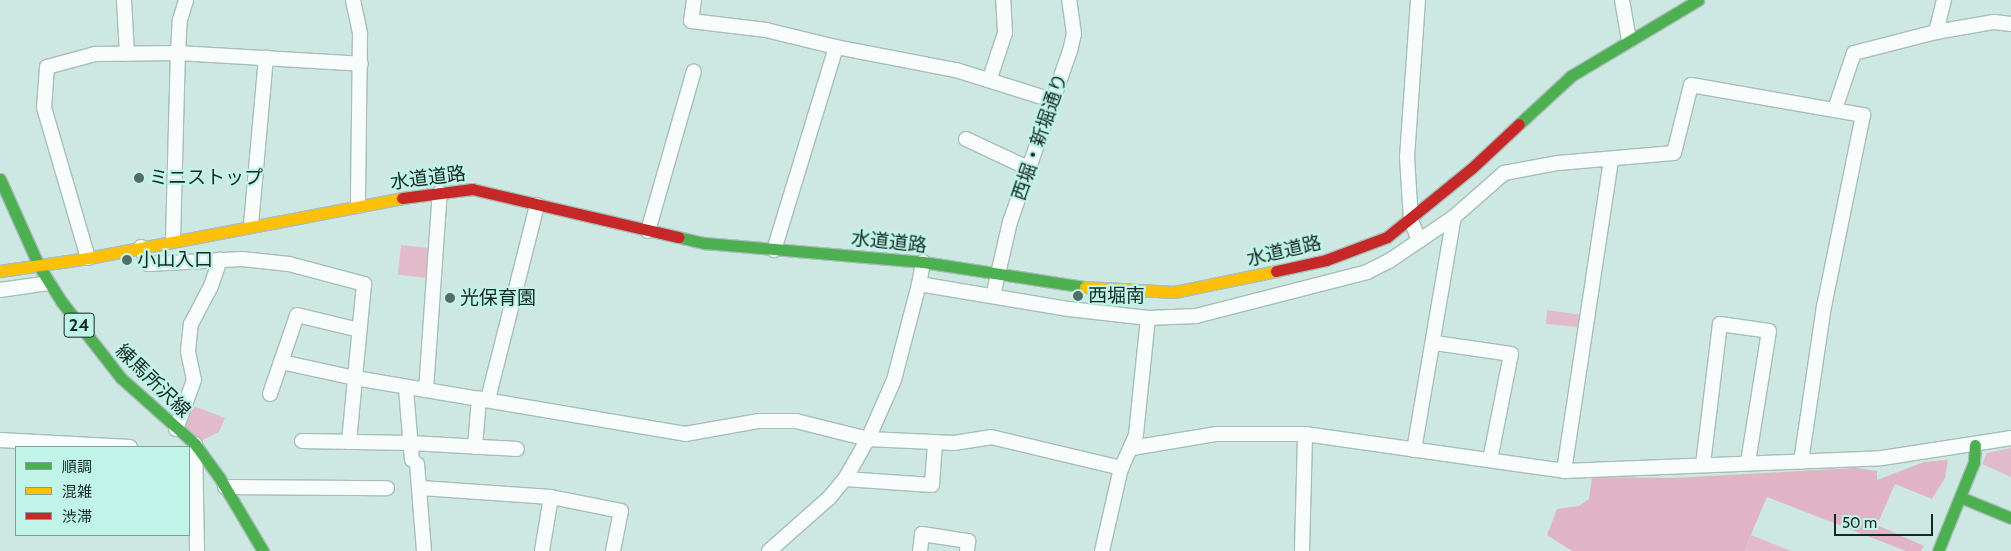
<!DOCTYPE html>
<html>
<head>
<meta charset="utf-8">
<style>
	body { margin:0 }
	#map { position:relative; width:2011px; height:551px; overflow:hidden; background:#cde8e2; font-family:Cabin,"Noto Sans JP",sans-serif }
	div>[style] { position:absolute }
	.green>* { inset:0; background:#e2bbca; transform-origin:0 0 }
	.forest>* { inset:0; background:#e0b4c5 }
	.roads { filter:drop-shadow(1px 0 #a8bdb8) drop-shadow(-1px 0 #a8bdb8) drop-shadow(0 1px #a8bdb8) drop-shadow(0 -1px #a8bdb8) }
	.street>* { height:14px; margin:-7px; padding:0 7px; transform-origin:7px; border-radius:7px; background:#f8fcfb }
	.fast>* { height:11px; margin:-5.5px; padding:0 5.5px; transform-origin:5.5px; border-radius:5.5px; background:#4caf50 }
	.slow>* { height:11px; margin:-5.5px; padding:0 5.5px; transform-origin:5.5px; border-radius:5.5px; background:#ffc107 }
	.jam>* { height:11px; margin:-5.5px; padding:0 5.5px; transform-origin:5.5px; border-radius:5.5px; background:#c62828 }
	.dots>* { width:14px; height:14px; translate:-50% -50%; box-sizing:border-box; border:2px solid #c1f4e8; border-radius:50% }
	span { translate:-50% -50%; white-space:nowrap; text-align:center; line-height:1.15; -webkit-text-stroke:4.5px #c1f4e8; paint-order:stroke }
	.shield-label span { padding:1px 4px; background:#c1f4e8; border:1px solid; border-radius:4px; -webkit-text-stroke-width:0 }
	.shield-label { font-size:18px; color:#142824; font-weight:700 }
	.street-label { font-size:19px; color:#142824 }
	.poi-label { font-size:19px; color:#142824 }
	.left { translate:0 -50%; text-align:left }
	.legend { position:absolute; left:15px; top:446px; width:175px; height:90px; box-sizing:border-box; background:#c1f4e8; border:1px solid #7ca29a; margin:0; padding:6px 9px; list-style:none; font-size:15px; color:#142824 }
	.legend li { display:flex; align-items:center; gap:10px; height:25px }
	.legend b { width:25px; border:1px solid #7ca29a }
	.scale { position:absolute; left:1834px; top:514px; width:99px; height:22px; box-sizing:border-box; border:2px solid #142824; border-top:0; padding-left:6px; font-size:15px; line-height:18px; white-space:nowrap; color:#142824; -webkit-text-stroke:4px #c1f4e8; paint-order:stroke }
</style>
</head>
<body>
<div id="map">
	<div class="green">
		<i style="left:401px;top:245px;width:30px;height:30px;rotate:6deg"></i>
		<i style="clip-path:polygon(1547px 310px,1582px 315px,1579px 327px,1546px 324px)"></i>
		<i style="clip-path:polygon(188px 404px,225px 418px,219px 432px,196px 443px,178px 428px)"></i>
		<i style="clip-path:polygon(2011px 448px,2011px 477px,1982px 464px,1987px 453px)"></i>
		<i style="clip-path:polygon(1751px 535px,1791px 551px,1744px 551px)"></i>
	</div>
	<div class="forest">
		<i style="clip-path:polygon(1948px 460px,1945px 478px,1932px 499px,1895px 484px,1877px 525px,1924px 546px,1921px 551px,1906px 551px,1767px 497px,1744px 551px,1572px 551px,1547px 535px,1557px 509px,1579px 506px,1589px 499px,1592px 477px,1673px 478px,1856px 468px,1877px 471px,1877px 480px,1924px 462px)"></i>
	</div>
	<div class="roads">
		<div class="street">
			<i style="left:124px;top:0;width:54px;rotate:86.8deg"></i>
			<i style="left:353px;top:0;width:35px;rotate:78deg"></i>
			<i style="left:360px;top:34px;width:172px;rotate:90.7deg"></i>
			<i style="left:694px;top:0;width:21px;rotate:98deg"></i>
			<i style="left:691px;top:21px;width:76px;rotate:6.8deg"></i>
			<i style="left:766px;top:30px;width:72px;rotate:13.7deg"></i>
			<i style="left:1418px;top:0;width:157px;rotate:94deg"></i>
			<i style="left:1407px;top:157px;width:63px;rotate:86.4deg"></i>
			<i style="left:1411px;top:220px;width:22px;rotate:69deg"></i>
			<i style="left:1622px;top:0;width:41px;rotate:80.1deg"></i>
			<i style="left:1936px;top:32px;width:33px;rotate:-76deg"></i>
			<i style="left:990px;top:78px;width:47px;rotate:-71.6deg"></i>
			<i style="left:1005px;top:33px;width:33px;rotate:-93deg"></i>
			<i style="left:1835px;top:109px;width:59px;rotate:-71.3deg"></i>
			<i style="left:1854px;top:53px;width:85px;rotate:-14.4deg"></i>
			<i style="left:1936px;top:32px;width:59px;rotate:-9.8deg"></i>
			<i style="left:1994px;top:22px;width:17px;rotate:7deg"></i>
			<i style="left:966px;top:139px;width:68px;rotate:25.1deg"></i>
			<i style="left:251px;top:225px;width:168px;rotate:-84.9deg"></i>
			<i style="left:648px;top:231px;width:166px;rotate:-74deg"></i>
			<i style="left:173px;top:240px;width:187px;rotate:-88.5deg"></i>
			<i style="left:178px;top:53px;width:33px;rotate:-87deg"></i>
			<i style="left:180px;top:20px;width:21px;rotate:-73deg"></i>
			<i style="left:141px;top:247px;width:18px;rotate:68deg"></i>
			<i style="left:148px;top:264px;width:94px;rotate:-3deg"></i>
			<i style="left:242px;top:259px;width:47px;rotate:6.1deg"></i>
			<i style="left:289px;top:264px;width:78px;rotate:14.9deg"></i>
			<i style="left:364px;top:284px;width:94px;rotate:95.5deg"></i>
			<i style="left:355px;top:378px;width:76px;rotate:-167.8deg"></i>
			<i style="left:774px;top:250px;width:212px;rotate:-73deg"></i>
			<i style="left:836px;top:47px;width:122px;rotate:10.9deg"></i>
			<i style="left:956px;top:70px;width:101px;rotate:17.4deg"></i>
			<i style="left:88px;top:258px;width:156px;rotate:-106.3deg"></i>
			<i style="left:44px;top:108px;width:41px;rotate:-85.8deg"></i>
			<i style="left:47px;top:67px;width:50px;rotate:-15.2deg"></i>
			<i style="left:95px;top:54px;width:83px;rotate:-0.7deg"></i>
			<i style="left:178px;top:53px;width:183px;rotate:3.4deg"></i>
			<i style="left:923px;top:262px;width:22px;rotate:100deg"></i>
			<i style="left:919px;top:284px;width:152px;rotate:9.5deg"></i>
			<i style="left:1069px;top:309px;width:80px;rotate:6.5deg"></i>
			<i style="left:1148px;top:318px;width:118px;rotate:95.9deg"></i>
			<i style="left:1136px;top:435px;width:36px;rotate:114deg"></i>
			<i style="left:1121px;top:468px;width:85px;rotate:102.9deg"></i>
			<i style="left:0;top:290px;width:49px;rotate:-8.1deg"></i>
			<i style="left:993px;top:296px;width:76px;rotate:-77.1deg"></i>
			<i style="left:1010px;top:222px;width:181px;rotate:-70.7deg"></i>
			<i style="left:1070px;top:51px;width:17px;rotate:-77deg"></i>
			<i style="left:1074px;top:34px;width:34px;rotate:-98deg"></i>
			<i style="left:1148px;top:318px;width:48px;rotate:-2.4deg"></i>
			<i style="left:1196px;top:316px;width:177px;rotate:-14.4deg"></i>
			<i style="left:1367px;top:272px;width:25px;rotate:-27deg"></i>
			<i style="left:1389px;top:261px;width:78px;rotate:-34.1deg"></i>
			<i style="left:1454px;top:217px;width:67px;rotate:-41.3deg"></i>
			<i style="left:1504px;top:173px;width:55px;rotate:-10.5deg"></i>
			<i style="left:1558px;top:163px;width:116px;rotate:-4.9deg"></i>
			<i style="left:1674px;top:153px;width:70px;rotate:-76deg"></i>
			<i style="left:1691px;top:85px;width:175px;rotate:9.9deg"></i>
			<i style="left:1863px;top:115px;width:195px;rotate:101.5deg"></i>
			<i style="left:1824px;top:306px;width:157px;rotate:98.4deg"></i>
			<i style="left:1435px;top:343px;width:77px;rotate:8.2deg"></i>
			<i style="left:1511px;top:354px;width:108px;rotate:101.2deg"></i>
			<i style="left:406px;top:389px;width:71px;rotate:85.2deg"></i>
			<i style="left:426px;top:390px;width:198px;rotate:-86deg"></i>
			<i style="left:270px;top:394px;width:83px;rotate:-71.1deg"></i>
			<i style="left:297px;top:315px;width:64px;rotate:13.6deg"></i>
			<i style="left:488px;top:399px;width:200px;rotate:-75.8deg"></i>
			<i style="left:176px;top:429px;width:52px;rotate:-69.8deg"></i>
			<i style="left:194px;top:380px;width:30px;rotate:-102deg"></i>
			<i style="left:188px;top:351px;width:27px;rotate:-84deg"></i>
			<i style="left:191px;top:324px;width:43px;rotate:-62.2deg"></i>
			<i style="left:211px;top:286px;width:28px;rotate:-71deg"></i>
			<i style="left:0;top:440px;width:130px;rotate:3.1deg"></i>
			<i style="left:302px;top:441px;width:109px;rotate:1.1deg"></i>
			<i style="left:411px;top:443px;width:106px;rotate:3.2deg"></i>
			<i style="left:349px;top:442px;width:64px;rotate:-84.6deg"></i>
			<i style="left:355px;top:378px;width:335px;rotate:9.6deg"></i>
			<i style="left:685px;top:434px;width:74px;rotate:-10.1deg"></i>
			<i style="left:758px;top:421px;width:38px"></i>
			<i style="left:796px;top:421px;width:74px;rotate:14deg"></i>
			<i style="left:868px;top:439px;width:86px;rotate:2.7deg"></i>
			<i style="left:954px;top:443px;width:37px;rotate:-9deg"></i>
			<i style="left:991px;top:437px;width:134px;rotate:13.4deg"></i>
			<i style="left:195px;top:444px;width:107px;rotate:88.9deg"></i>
			<i style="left:475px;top:447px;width:49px;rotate:-85.3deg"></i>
			<i style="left:1132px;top:448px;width:86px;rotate:-9.4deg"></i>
			<i style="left:1217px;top:434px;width:88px"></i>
			<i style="left:1305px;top:434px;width:262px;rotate:8.1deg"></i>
			<i style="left:1564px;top:471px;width:318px;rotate:-2.3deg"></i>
			<i style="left:1882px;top:458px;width:131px;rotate:-8.8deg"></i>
			<i style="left:1414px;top:450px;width:236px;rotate:-80.3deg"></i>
			<i style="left:417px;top:464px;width:87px;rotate:85.4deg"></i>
			<i style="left:1703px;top:464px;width:141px;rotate:-83.1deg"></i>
			<i style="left:1720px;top:324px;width:49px;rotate:8.1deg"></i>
			<i style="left:1769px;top:331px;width:133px;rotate:99.1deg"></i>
			<i style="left:1564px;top:471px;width:315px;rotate:-81.4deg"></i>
			<i style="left:845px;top:479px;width:87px;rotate:3.9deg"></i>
			<i style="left:932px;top:485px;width:42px;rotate:-85.9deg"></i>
			<i style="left:225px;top:487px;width:162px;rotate:0.4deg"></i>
			<i style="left:421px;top:488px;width:130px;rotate:4deg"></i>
			<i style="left:551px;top:497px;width:55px;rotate:99.5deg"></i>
			<i style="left:551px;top:497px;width:71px;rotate:11.3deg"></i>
			<i style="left:621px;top:511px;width:41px;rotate:101.3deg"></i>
			<i style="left:769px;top:551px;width:80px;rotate:-41.5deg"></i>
			<i style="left:829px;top:498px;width:25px;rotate:-50deg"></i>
			<i style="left:845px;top:479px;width:46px;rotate:-60.1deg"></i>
			<i style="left:868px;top:439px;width:64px;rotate:-66.2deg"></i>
			<i style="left:894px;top:380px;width:99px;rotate:-75.4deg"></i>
			<i style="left:920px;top:551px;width:17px;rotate:-83deg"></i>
			<i style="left:922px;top:534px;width:47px;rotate:8.7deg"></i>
			<i style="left:968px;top:541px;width:10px;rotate:96deg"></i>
			<i style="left:1302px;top:551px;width:117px;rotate:-88.5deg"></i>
		</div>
		<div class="fast">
			<i style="left:1519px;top:124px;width:71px;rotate:-42.7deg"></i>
			<i style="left:1571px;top:76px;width:148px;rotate:-30.9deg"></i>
			<i style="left:0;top:179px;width:95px;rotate:65.9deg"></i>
			<i style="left:39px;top:266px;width:41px;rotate:57.8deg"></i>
			<i style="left:61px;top:301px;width:98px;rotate:52.1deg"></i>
			<i style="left:121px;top:378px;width:99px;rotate:41.7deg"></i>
			<i style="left:195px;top:444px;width:41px;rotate:54deg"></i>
			<i style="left:219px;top:477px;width:86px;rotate:59.3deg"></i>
			<i style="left:678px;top:237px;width:28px;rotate:13deg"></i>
			<i style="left:705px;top:243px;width:219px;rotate:5deg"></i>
			<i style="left:923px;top:262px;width:164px;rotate:8.8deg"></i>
			<i style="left:1960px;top:497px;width:55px;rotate:22.4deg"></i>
			<i style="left:1938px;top:551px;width:96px;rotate:-68deg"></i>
			<i style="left:1974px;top:462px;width:17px;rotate:-87deg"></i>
		</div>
		<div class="slow">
			<i style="left:0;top:271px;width:89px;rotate:-8.4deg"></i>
			<i style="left:88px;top:258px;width:320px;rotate:-10.8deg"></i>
			<i style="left:1085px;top:287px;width:89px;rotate:3.2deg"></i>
			<i style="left:1174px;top:292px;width:104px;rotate:-11.6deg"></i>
		</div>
		<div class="jam">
			<i style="left:402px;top:198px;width:71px;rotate:-7.3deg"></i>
			<i style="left:472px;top:189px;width:212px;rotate:13.1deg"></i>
			<i style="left:1276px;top:271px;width:51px;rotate:-12.4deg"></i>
			<i style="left:1326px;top:260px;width:65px;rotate:-20.7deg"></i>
			<i style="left:1387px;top:237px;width:109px;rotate:-39.1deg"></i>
			<i style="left:1472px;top:168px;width:64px;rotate:-43.1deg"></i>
		</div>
	</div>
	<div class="dots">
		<i style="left:139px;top:178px;background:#556b66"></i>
		<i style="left:127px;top:260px;background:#556b66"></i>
		<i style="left:1078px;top:296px;background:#556b66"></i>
		<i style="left:450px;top:298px;background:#556b66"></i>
	</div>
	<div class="shield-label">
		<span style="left:79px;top:325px">24</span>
	</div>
	<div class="street-label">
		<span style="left:1040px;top:137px;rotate:-71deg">西堀・新堀通り</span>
		<span style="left:428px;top:178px;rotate:-7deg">水道道路</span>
		<span style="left:889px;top:242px;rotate:6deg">水道道路</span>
		<span style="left:1284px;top:251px;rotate:-13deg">水道道路</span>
		<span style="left:153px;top:381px;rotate:44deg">練馬所沢線</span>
	</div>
	<div class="poi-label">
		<span class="left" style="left:149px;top:178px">ミニストップ</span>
		<span class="left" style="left:137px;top:260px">小山入口</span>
		<span class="left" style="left:1088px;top:296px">西堀南</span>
		<span class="left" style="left:460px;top:298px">光保育園</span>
	</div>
	<ul class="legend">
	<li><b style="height:6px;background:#4caf50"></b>順調</li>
	<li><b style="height:6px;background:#ffc107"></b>混雑</li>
	<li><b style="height:6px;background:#c62828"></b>渋滞</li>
	</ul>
	<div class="scale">50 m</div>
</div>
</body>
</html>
